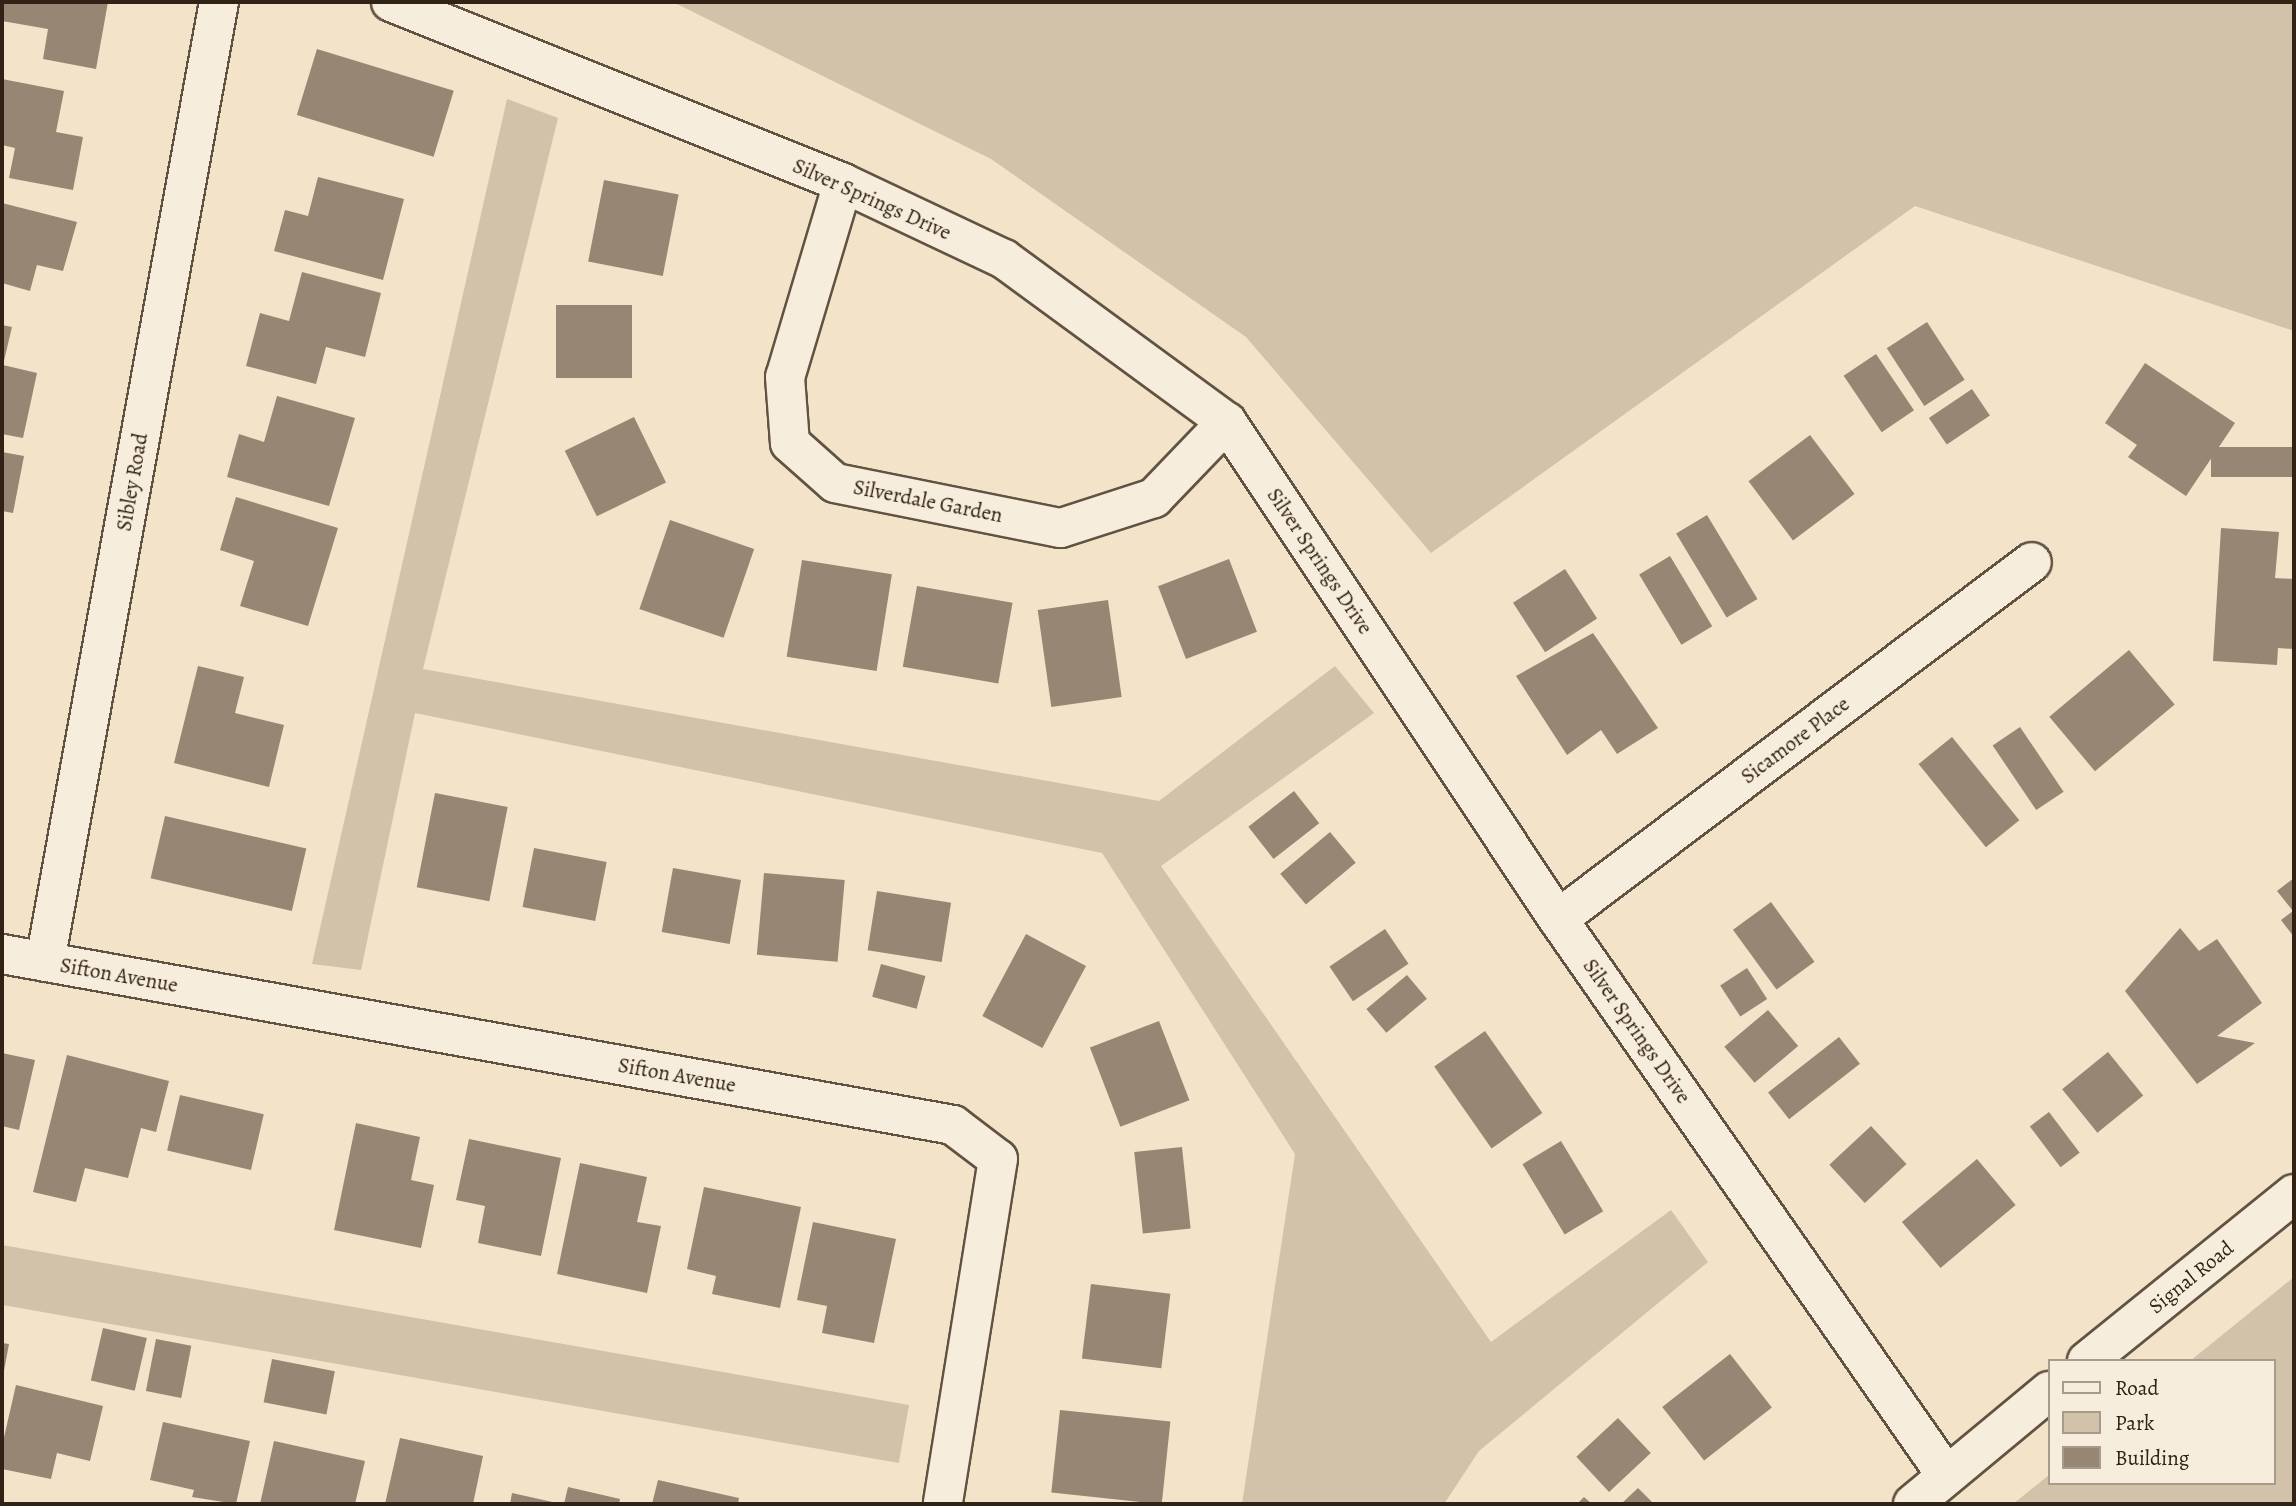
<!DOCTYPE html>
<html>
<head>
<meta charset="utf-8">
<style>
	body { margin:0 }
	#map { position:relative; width:2296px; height:1506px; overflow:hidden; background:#f3e3c9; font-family:Alegreya,serif }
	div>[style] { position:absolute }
	.green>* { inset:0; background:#d2c2aa; transform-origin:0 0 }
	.building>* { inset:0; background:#968673; transform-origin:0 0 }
	.roads { filter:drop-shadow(2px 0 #625242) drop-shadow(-2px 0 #625242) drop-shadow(0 2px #625242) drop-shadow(0 -2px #625242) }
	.minor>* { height:38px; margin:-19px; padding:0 19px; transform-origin:19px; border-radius:19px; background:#f7eddc }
	.tertiary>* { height:38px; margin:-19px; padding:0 19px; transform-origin:19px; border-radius:19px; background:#f7eddc }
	span { translate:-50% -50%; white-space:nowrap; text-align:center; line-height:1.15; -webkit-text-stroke:7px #f7eddc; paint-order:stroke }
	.street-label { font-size:21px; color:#322115 }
	.frame { position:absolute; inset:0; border:4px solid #322115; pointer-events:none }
	.legend { position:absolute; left:2048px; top:1359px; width:228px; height:126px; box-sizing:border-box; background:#f7eddc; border:2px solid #a89b8c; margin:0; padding:9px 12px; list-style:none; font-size:21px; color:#322115 }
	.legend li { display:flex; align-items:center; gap:14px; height:35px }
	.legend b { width:35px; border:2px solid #a89b8c }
</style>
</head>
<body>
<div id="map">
	<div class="green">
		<i style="clip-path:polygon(673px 2px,2294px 2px,2294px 331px,1915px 206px,1431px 553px,1246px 337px,991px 159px)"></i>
		<i style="clip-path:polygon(507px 99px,558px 118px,423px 669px,1159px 801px,1335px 666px,1374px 713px,1161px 866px,1491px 1342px,1671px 1210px,1708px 1262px,1479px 1451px,1444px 1504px,1242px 1504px,1295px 1154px,1102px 853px,415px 713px,361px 970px,312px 964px)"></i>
		<i style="left:2px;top:1245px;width:921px;height:59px;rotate:10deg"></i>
		<i style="clip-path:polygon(2294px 1277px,2294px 1504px,2013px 1504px,2049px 1475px,2049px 1483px,2273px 1483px,2273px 1361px,2190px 1361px)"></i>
	</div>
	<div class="building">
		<i style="clip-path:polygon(2px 2px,108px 2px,96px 69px,43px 59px,48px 29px,2px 21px)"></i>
		<i style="left:317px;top:49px;width:143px;height:69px;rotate:17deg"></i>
		<i style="clip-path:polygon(2px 79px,64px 91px,56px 132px,83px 137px,73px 190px,9px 178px,15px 148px,2px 145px)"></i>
		<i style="clip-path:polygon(318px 177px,404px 199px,383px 280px,274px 251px,285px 210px,308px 216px)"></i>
		<i style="left:604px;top:180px;width:76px;height:83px;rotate:11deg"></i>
		<i style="clip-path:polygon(2px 203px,77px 222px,63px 271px,37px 265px,30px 291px,2px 283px)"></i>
		<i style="clip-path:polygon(302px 272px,381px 293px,365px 357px,326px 347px,316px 384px,246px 366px,260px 313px,289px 321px)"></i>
		<i style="left:556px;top:305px;width:76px;height:73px"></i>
		<i style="left:1927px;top:322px;width:69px;height:48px;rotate:57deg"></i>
		<i style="clip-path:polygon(2px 325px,12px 327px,3px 365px,37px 373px,23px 438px,2px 434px)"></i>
		<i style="left:1876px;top:354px;width:68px;height:39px;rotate:56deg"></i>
		<i style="clip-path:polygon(2145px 363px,2235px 423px,2186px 496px,2128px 457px,2137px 445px,2105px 423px)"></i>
		<i style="left:1972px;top:389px;width:32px;height:52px;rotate:56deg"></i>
		<i style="clip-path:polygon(277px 396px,355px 418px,329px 506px,227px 477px,239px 434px,264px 442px)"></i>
		<i style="left:634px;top:417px;width:73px;height:77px;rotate:64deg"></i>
		<i style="left:1810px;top:435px;width:74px;height:77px;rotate:53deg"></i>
		<i style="left:2294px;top:447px;width:30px;height:83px;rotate:90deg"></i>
		<i style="clip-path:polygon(2px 452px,24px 456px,13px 513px,2px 511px)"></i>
		<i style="clip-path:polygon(236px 497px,338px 528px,308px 626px,240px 606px,254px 561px,220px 550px)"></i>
		<i style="left:1707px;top:515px;width:98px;height:36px;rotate:59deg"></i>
		<i style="left:670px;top:520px;width:89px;height:94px;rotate:19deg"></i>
		<i style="clip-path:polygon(2221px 528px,2279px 532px,2275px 578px,2294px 579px,2294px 649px,2278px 648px,2277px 665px,2213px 661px)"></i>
		<i style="left:1670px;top:556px;width:82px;height:36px;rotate:59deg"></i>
		<i style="left:1229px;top:559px;width:78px;height:76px;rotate:69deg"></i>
		<i style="left:802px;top:560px;width:91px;height:98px;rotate:9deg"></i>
		<i style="left:1565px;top:569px;width:59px;height:62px;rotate:57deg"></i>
		<i style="left:917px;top:586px;width:97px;height:82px;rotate:10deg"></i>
		<i style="left:1108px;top:600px;width:98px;height:71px;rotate:82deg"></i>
		<i style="clip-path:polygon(1593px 633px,1658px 728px,1617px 754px,1601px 730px,1567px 755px,1516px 676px)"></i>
		<i style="left:2129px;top:650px;width:71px;height:104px;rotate:50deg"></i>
		<i style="clip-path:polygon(198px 666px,244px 677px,235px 713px,284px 725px,269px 787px,174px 763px)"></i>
		<i style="left:2020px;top:727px;width:78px;height:33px;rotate:56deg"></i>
		<i style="left:1952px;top:737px;width:107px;height:43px;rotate:51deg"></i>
		<i style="left:1294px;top:791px;width:41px;height:58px;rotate:52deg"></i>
		<i style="left:435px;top:793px;width:74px;height:96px;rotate:11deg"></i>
		<i style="left:165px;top:816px;width:145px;height:64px;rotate:13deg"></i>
		<i style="left:1330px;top:832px;width:40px;height:65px;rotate:50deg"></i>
		<i style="left:534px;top:848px;width:74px;height:60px;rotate:11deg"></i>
		<i style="left:673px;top:868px;width:69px;height:65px;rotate:10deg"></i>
		<i style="left:764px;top:873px;width:81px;height:82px;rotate:5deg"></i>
		<i style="clip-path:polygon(2294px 878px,2294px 937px,2281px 920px,2293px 911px,2277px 891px)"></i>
		<i style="left:877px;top:891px;width:75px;height:60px;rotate:9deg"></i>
		<i style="left:1771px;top:902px;width:74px;height:47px;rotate:54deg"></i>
		<i style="clip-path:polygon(2180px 928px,2199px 951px,2217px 939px,2262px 1003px,2217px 1036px,2255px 1043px,2197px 1084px,2125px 991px)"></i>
		<i style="left:1385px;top:929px;width:42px;height:67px;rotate:56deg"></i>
		<i style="left:1026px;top:934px;width:68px;height:93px;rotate:28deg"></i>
		<i style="left:881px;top:964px;width:46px;height:34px;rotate:15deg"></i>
		<i style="left:1747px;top:968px;width:37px;height:32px;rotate:57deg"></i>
		<i style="left:1407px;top:975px;width:31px;height:53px;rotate:50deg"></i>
		<i style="left:1768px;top:1010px;width:47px;height:57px;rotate:50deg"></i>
		<i style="left:1159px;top:1021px;width:85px;height:74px;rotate:69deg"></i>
		<i style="left:1485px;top:1031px;width:100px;height:62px;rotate:55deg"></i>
		<i style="left:1839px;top:1037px;width:34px;height:90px;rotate:52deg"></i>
		<i style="left:2108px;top:1052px;width:56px;height:59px;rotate:51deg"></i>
		<i style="clip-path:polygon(2px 1053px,35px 1060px,19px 1130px,2px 1126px)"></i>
		<i style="clip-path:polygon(67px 1055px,169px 1081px,156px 1132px,141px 1128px,128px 1178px,85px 1168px,76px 1202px,33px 1192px)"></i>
		<i style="left:180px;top:1095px;width:86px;height:57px;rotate:13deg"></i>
		<i style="left:2049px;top:1112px;width:51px;height:24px;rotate:53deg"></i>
		<i style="clip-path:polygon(356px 1123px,420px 1137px,411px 1180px,434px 1185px,421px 1248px,334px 1230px)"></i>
		<i style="left:1871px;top:1126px;width:52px;height:57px;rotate:47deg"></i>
		<i style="clip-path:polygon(469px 1139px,561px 1158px,541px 1256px,478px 1243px,485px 1206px,456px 1200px)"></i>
		<i style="left:1561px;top:1141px;width:82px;height:45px;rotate:59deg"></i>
		<i style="left:1182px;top:1147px;width:82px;height:48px;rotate:84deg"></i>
		<i style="left:1977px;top:1159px;width:60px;height:98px;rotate:50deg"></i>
		<i style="clip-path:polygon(580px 1163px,647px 1177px,637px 1222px,661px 1226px,647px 1293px,557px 1274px)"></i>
		<i style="clip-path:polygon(704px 1187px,801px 1207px,780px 1308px,712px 1294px,716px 1276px,687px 1269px)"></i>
		<i style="clip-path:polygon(813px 1222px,896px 1239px,874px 1343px,822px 1333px,827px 1306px,797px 1300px)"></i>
		<i style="left:1091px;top:1284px;width:80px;height:75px;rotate:7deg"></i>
		<i style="left:103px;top:1328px;width:45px;height:54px;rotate:13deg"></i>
		<i style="left:156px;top:1339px;width:36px;height:53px;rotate:11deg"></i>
		<i style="clip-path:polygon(2px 1343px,9px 1344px,3px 1376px,2px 1376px)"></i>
		<i style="left:1730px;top:1354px;width:68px;height:86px;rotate:52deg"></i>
		<i style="left:272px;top:1359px;width:64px;height:44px;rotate:11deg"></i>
		<i style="clip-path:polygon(16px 1385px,103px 1406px,90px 1461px,57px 1453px,51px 1479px,2px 1469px,2px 1446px)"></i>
		<i style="left:1060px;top:1410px;width:111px;height:83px;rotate:6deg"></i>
		<i style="left:1618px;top:1418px;width:48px;height:57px;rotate:47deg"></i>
		<i style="clip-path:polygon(163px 1422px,250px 1441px,236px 1504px,192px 1497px,194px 1490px,150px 1480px)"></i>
		<i style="clip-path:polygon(400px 1438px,483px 1456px,473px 1504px,385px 1504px)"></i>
		<i style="clip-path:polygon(274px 1441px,365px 1461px,355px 1504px,260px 1504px)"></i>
		<i style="clip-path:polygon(658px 1480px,739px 1498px,738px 1504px,652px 1504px)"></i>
		<i style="clip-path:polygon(568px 1487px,620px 1499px,619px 1504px,564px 1504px)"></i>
		<i style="clip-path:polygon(1638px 1488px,1654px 1504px,1621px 1504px)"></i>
		<i style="clip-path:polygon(512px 1493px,557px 1503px,557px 1504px,510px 1504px)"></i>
		<i style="clip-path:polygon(1584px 1497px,1592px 1504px,1577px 1504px)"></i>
	</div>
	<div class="roads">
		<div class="minor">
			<i style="left:391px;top:2px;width:487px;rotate:21.8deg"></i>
			<i style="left:843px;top:183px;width:178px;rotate:25.3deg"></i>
			<i style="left:1004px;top:259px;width:276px;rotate:36.2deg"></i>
			<i style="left:1227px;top:422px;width:597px;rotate:56.34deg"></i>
			<i style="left:1558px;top:919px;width:678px;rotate:55.09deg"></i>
			<i style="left:843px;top:183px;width:202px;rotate:106.6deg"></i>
			<i style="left:785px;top:377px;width:66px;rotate:85.7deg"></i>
			<i style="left:790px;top:443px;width:60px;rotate:41.6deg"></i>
			<i style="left:835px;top:483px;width:230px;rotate:11.3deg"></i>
			<i style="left:1061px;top:528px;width:98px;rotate:-17.9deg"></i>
			<i style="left:1154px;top:498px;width:105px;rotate:-46.2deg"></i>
			<i style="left:1558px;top:919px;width:593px;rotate:-36.99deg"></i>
			<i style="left:2px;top:954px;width:966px;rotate:10.19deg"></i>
			<i style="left:953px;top:1125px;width:56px;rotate:37.1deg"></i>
			<i style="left:998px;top:1159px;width:349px;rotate:99.1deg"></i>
			<i style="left:45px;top:962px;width:976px;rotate:-79.73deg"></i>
		</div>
		<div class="tertiary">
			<i style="left:2087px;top:1361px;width:266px;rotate:-38.9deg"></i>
			<i style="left:1913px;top:1504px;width:177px;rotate:-39.7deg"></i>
		</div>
	</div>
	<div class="street-label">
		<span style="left:872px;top:199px;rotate:24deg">Silver Springs Drive</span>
		<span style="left:132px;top:482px;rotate:-80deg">Sibley Road</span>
		<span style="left:928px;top:501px;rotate:11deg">Silverdale Garden</span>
		<span style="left:1320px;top:561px;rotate:56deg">Silver Springs Drive</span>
		<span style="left:1795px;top:740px;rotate:-37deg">Sicamore Place</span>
		<span style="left:119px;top:975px;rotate:10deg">Sifton Avenue</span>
		<span style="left:1637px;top:1031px;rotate:55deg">Silver Springs Drive</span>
		<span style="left:677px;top:1075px;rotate:10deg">Sifton Avenue</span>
		<span style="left:2191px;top:1277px;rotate:-39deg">Signal Road</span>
	</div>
	<div class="frame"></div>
	<ul class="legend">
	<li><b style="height:9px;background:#f7eddc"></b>Road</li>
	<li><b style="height:19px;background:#d2c2aa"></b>Park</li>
	<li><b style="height:19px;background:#968673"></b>Building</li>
	</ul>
</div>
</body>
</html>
